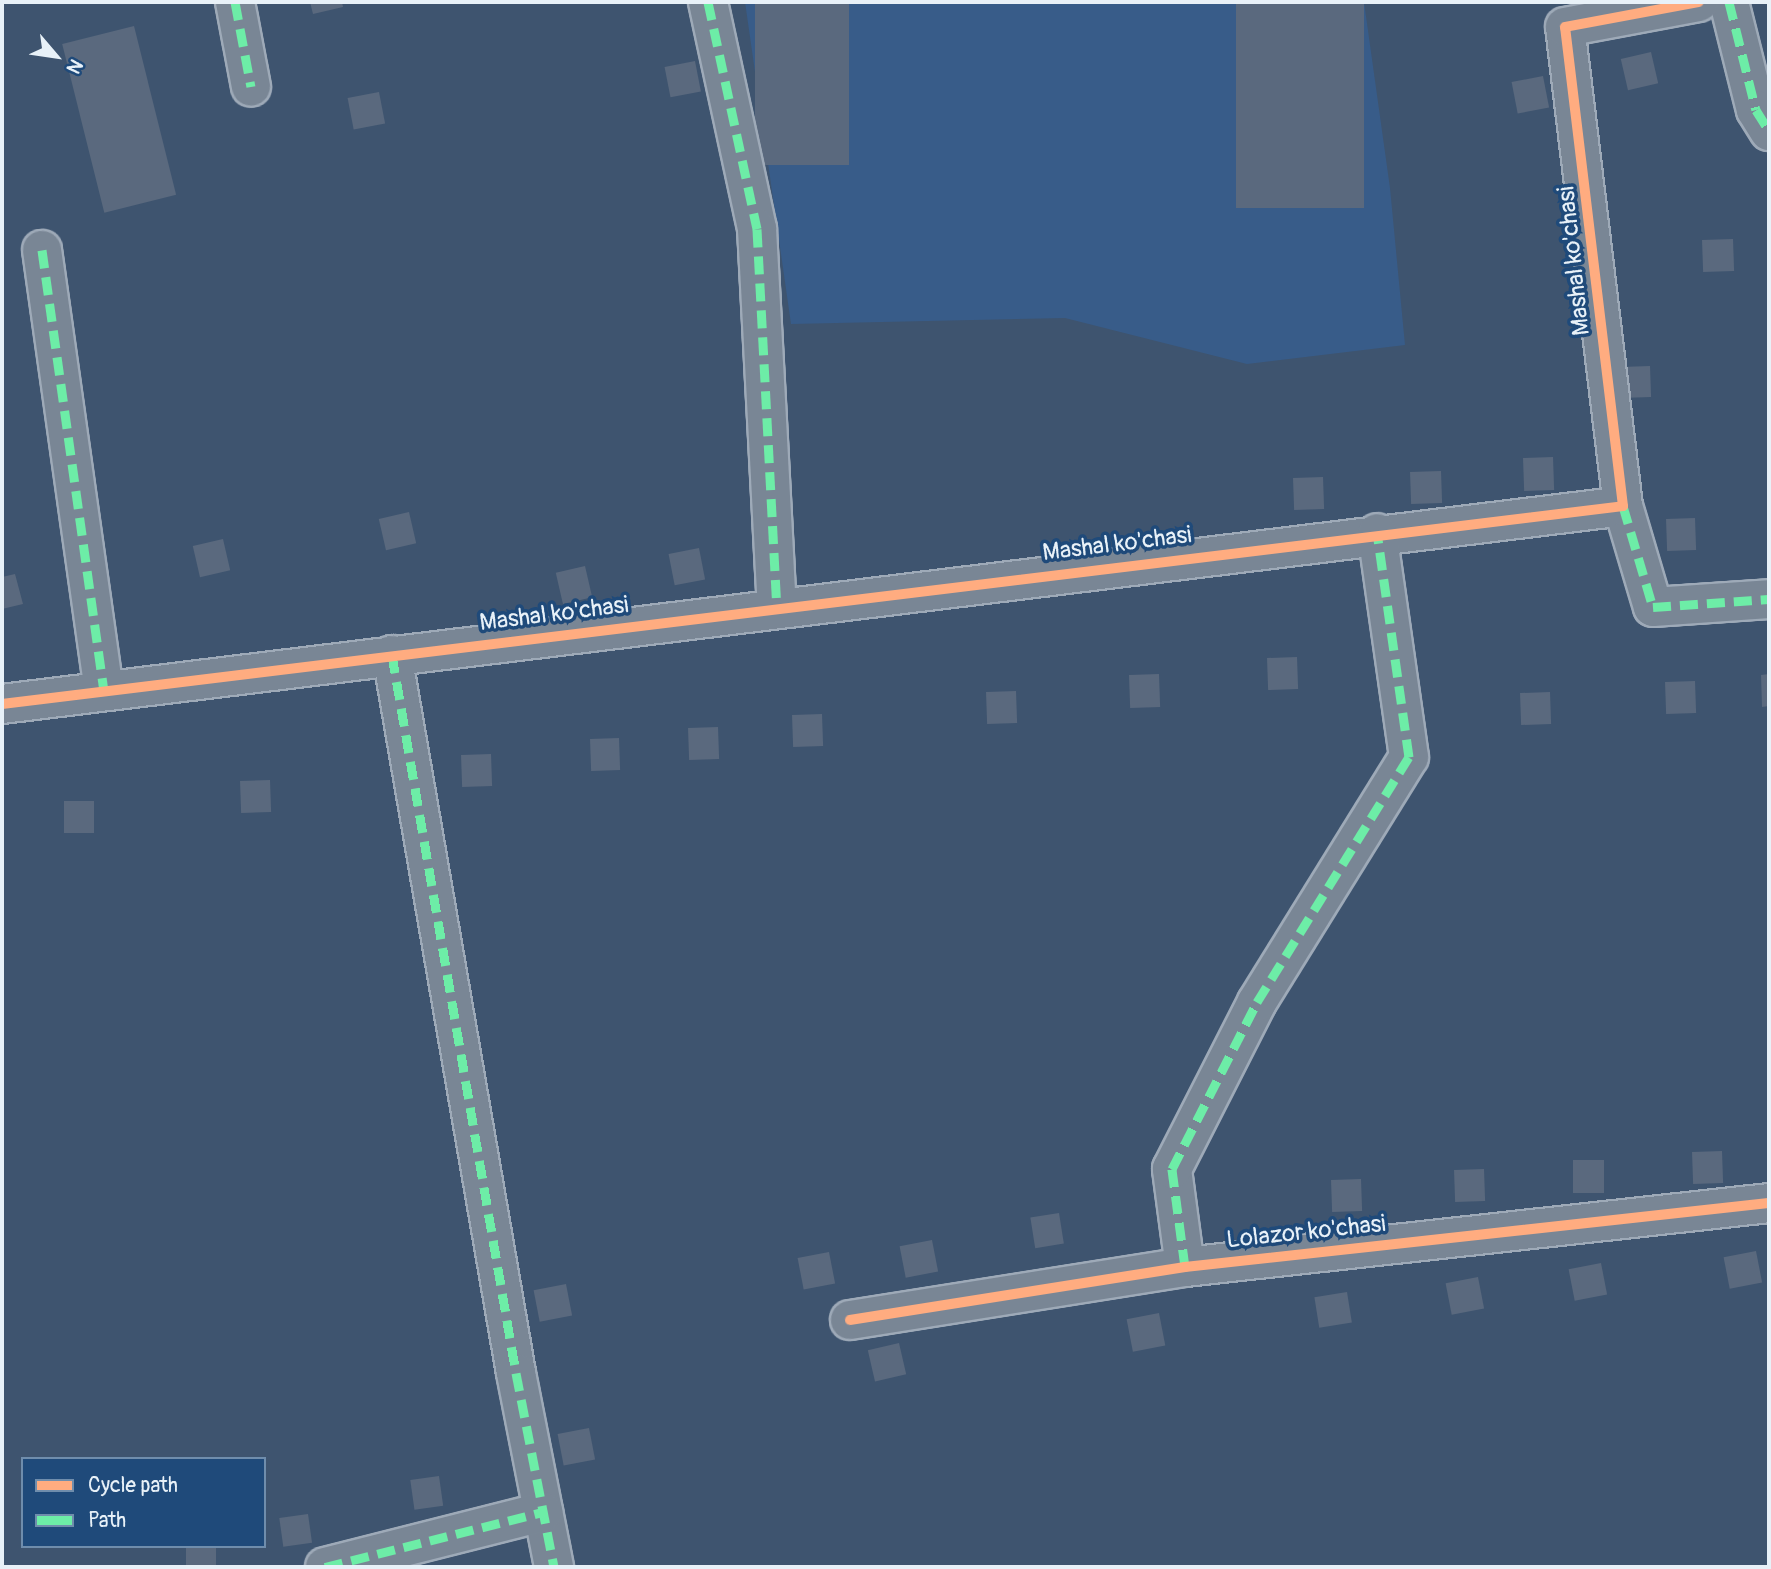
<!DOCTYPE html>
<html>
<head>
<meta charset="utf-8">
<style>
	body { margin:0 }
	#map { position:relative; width:1771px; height:1569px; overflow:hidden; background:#3e546f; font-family:Pangolin,sans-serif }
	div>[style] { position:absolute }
	.built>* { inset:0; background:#385c89 }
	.building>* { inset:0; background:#5a697e; transform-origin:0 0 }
	.roads { filter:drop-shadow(2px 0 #9eaab8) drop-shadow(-2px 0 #9eaab8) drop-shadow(0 2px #9eaab8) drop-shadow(0 -2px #9eaab8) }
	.minor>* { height:38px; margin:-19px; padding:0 19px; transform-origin:19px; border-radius:19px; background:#798695 }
	.quiet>* { height:9px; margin-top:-4.5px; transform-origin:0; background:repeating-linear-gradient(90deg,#6deda7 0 18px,transparent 0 27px) }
	.cycleway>* { height:10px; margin:-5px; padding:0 5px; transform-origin:5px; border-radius:5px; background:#ffac80 }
	span { translate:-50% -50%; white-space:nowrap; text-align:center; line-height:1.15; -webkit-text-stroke:7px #1f4a7a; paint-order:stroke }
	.street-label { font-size:24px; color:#e8f1f8 }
	.frame { position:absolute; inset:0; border:4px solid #e8f1f8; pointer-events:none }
	.legend { position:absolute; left:21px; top:1457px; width:245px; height:91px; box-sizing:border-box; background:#1f4a7a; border:2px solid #6f8dac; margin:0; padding:9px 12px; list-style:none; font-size:21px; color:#e8f1f8 }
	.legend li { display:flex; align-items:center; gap:14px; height:35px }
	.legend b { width:35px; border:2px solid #6f8dac }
	.north { position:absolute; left:21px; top:21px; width:70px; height:70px; -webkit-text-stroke:5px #1f4a7a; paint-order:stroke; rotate:119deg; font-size:19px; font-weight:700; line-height:28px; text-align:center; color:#e8f1f8 }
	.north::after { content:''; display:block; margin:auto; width:24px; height:32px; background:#e8f1f8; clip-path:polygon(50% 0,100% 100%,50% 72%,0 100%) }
</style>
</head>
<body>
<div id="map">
	<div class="built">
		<i style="clip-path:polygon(745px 2px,1364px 2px,1390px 188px,1405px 345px,1247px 364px,1065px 318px,791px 324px)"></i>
	</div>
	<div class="building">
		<i style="clip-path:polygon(310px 2px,342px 2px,343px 7px,313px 14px)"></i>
		<i style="left:755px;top:2px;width:94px;height:163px"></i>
		<i style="left:1236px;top:2px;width:128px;height:206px"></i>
		<i style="left:134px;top:26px;width:174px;height:74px;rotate:76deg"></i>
		<i style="left:1651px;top:52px;width:32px;height:31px;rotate:77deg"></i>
		<i style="left:695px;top:61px;width:31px;height:31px;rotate:79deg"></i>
		<i style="left:1543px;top:76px;width:32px;height:32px;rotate:79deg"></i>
		<i style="left:379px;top:92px;width:32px;height:32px;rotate:79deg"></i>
		<i style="left:1733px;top:239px;width:32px;height:31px;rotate:88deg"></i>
		<i style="left:1650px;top:366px;width:31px;height:30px;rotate:88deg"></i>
		<i style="left:1553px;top:457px;width:33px;height:30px;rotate:88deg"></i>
		<i style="left:1441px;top:471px;width:32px;height:31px;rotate:88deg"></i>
		<i style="left:1323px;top:477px;width:32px;height:30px;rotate:88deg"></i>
		<i style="left:409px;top:512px;width:32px;height:31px;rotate:77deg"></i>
		<i style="left:1695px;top:518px;width:32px;height:29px;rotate:88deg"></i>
		<i style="left:223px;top:539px;width:32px;height:31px;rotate:77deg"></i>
		<i style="left:699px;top:548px;width:32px;height:31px;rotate:79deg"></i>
		<i style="left:585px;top:566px;width:32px;height:30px;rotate:77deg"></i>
		<i style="clip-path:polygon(15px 574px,23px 604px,2px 609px,2px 577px)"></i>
		<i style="left:1297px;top:657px;width:32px;height:30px;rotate:88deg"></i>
		<i style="left:1159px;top:674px;width:33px;height:30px;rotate:88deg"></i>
		<i style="clip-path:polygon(1769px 674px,1769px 706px,1762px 707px,1761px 675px)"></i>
		<i style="left:1695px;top:681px;width:32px;height:30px;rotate:88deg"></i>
		<i style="left:1016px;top:691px;width:32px;height:30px;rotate:88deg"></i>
		<i style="left:1550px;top:692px;width:32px;height:30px;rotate:88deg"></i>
		<i style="left:822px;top:714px;width:32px;height:30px;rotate:88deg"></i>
		<i style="left:718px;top:727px;width:32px;height:30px;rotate:88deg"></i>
		<i style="left:619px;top:738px;width:32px;height:29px;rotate:88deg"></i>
		<i style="left:491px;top:754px;width:32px;height:30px;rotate:88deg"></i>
		<i style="left:270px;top:780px;width:32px;height:30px;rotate:88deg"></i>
		<i style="left:64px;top:801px;width:30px;height:32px"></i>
		<i style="left:1722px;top:1151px;width:32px;height:30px;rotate:88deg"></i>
		<i style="left:1604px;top:1160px;width:33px;height:31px;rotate:90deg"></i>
		<i style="left:1484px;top:1169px;width:32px;height:30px;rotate:88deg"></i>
		<i style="left:1361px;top:1179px;width:32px;height:30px;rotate:88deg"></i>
		<i style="left:1059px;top:1213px;width:31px;height:29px;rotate:81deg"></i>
		<i style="left:932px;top:1240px;width:32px;height:33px;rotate:79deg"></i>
		<i style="left:1756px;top:1251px;width:32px;height:33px;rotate:79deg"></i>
		<i style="left:829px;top:1252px;width:32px;height:32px;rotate:79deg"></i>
		<i style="left:1601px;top:1263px;width:32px;height:33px;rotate:79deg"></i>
		<i style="left:1478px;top:1277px;width:32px;height:33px;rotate:79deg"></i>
		<i style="left:566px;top:1284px;width:32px;height:33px;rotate:79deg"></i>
		<i style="left:1347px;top:1292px;width:31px;height:33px;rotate:81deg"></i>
		<i style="left:1159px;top:1313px;width:33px;height:33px;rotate:79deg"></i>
		<i style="left:899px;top:1343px;width:32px;height:32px;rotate:77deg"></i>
		<i style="left:589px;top:1428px;width:32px;height:32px;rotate:79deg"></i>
		<i style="left:439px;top:1476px;width:30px;height:29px;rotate:82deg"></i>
		<i style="left:308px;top:1514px;width:29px;height:29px;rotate:82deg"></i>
		<i style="left:186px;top:1546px;width:30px;height:21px"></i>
	</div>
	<div class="roads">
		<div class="minor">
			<i style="left:235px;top:2px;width:86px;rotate:79.3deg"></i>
			<i style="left:708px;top:2px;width:232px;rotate:77.8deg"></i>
			<i style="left:757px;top:229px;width:379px;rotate:87deg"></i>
			<i style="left:1729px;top:2px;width:111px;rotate:76deg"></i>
			<i style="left:1756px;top:110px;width:25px;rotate:58deg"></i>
			<i style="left:42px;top:250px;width:445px;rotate:82deg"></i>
			<i style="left:1623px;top:506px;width:105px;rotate:73.5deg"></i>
			<i style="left:1653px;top:607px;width:116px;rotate:-3.9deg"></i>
			<i style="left:392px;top:655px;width:729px;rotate:80.2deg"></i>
			<i style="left:516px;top:1373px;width:198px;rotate:78.9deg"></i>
			<i style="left:2px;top:704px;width:1633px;rotate:-6.96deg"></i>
			<i style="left:1623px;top:506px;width:482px;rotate:-96.9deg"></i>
			<i style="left:1565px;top:27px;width:136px;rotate:-10.6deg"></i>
			<i style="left:1185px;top:1267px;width:99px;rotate:-97.6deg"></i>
			<i style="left:1172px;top:1169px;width:187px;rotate:-63deg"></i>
			<i style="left:1257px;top:1002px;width:288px;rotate:-58.2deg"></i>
			<i style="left:1409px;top:757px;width:226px;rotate:-98.1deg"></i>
			<i style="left:850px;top:1320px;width:339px;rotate:-9deg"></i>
			<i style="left:1185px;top:1267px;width:587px;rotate:-6.25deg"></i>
			<i style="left:325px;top:1567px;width:225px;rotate:-14.2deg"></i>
		</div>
	</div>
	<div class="quiet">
		<i style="left:235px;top:2px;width:86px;rotate:79.3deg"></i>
		<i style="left:708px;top:2px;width:232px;rotate:77.8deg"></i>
		<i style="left:757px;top:229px;width:379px;rotate:87deg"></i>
		<i style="left:1729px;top:2px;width:111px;rotate:76deg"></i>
		<i style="left:1756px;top:110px;width:25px;rotate:58deg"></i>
		<i style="left:42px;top:250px;width:445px;rotate:82deg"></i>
		<i style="left:1623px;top:506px;width:105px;rotate:73.5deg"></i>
		<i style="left:1653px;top:607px;width:116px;rotate:-3.9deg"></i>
		<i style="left:392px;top:655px;width:729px;rotate:80.2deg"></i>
		<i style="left:516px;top:1373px;width:198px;rotate:78.9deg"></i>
		<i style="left:1185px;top:1267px;width:99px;rotate:-97.6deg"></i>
		<i style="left:1172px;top:1169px;width:187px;rotate:-63deg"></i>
		<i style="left:1257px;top:1002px;width:288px;rotate:-58.2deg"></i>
		<i style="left:1409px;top:757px;width:226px;rotate:-98.1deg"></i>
		<i style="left:325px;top:1567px;width:225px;rotate:-14.2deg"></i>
	</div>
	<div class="cycleway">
		<i style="left:2px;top:704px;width:1633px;rotate:-6.96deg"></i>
		<i style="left:1623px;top:506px;width:482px;rotate:-96.9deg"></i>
		<i style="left:1565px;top:27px;width:136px;rotate:-10.6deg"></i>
		<i style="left:850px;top:1320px;width:339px;rotate:-9deg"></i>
		<i style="left:1185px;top:1267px;width:587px;rotate:-6.25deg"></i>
	</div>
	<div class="street-label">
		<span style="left:1574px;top:261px;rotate:-96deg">Mashal ko'chasi</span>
		<span style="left:1117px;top:544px;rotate:-7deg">Mashal ko'chasi</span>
		<span style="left:554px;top:614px;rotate:-7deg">Mashal ko'chasi</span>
		<span style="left:1306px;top:1232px;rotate:-6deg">Lolazor ko'chasi</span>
	</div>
	<div class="frame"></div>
	<ul class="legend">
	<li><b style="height:9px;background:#ffac80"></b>Cycle path</li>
	<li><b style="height:9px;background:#6deda7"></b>Path</li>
	</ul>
	<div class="north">N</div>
</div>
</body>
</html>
